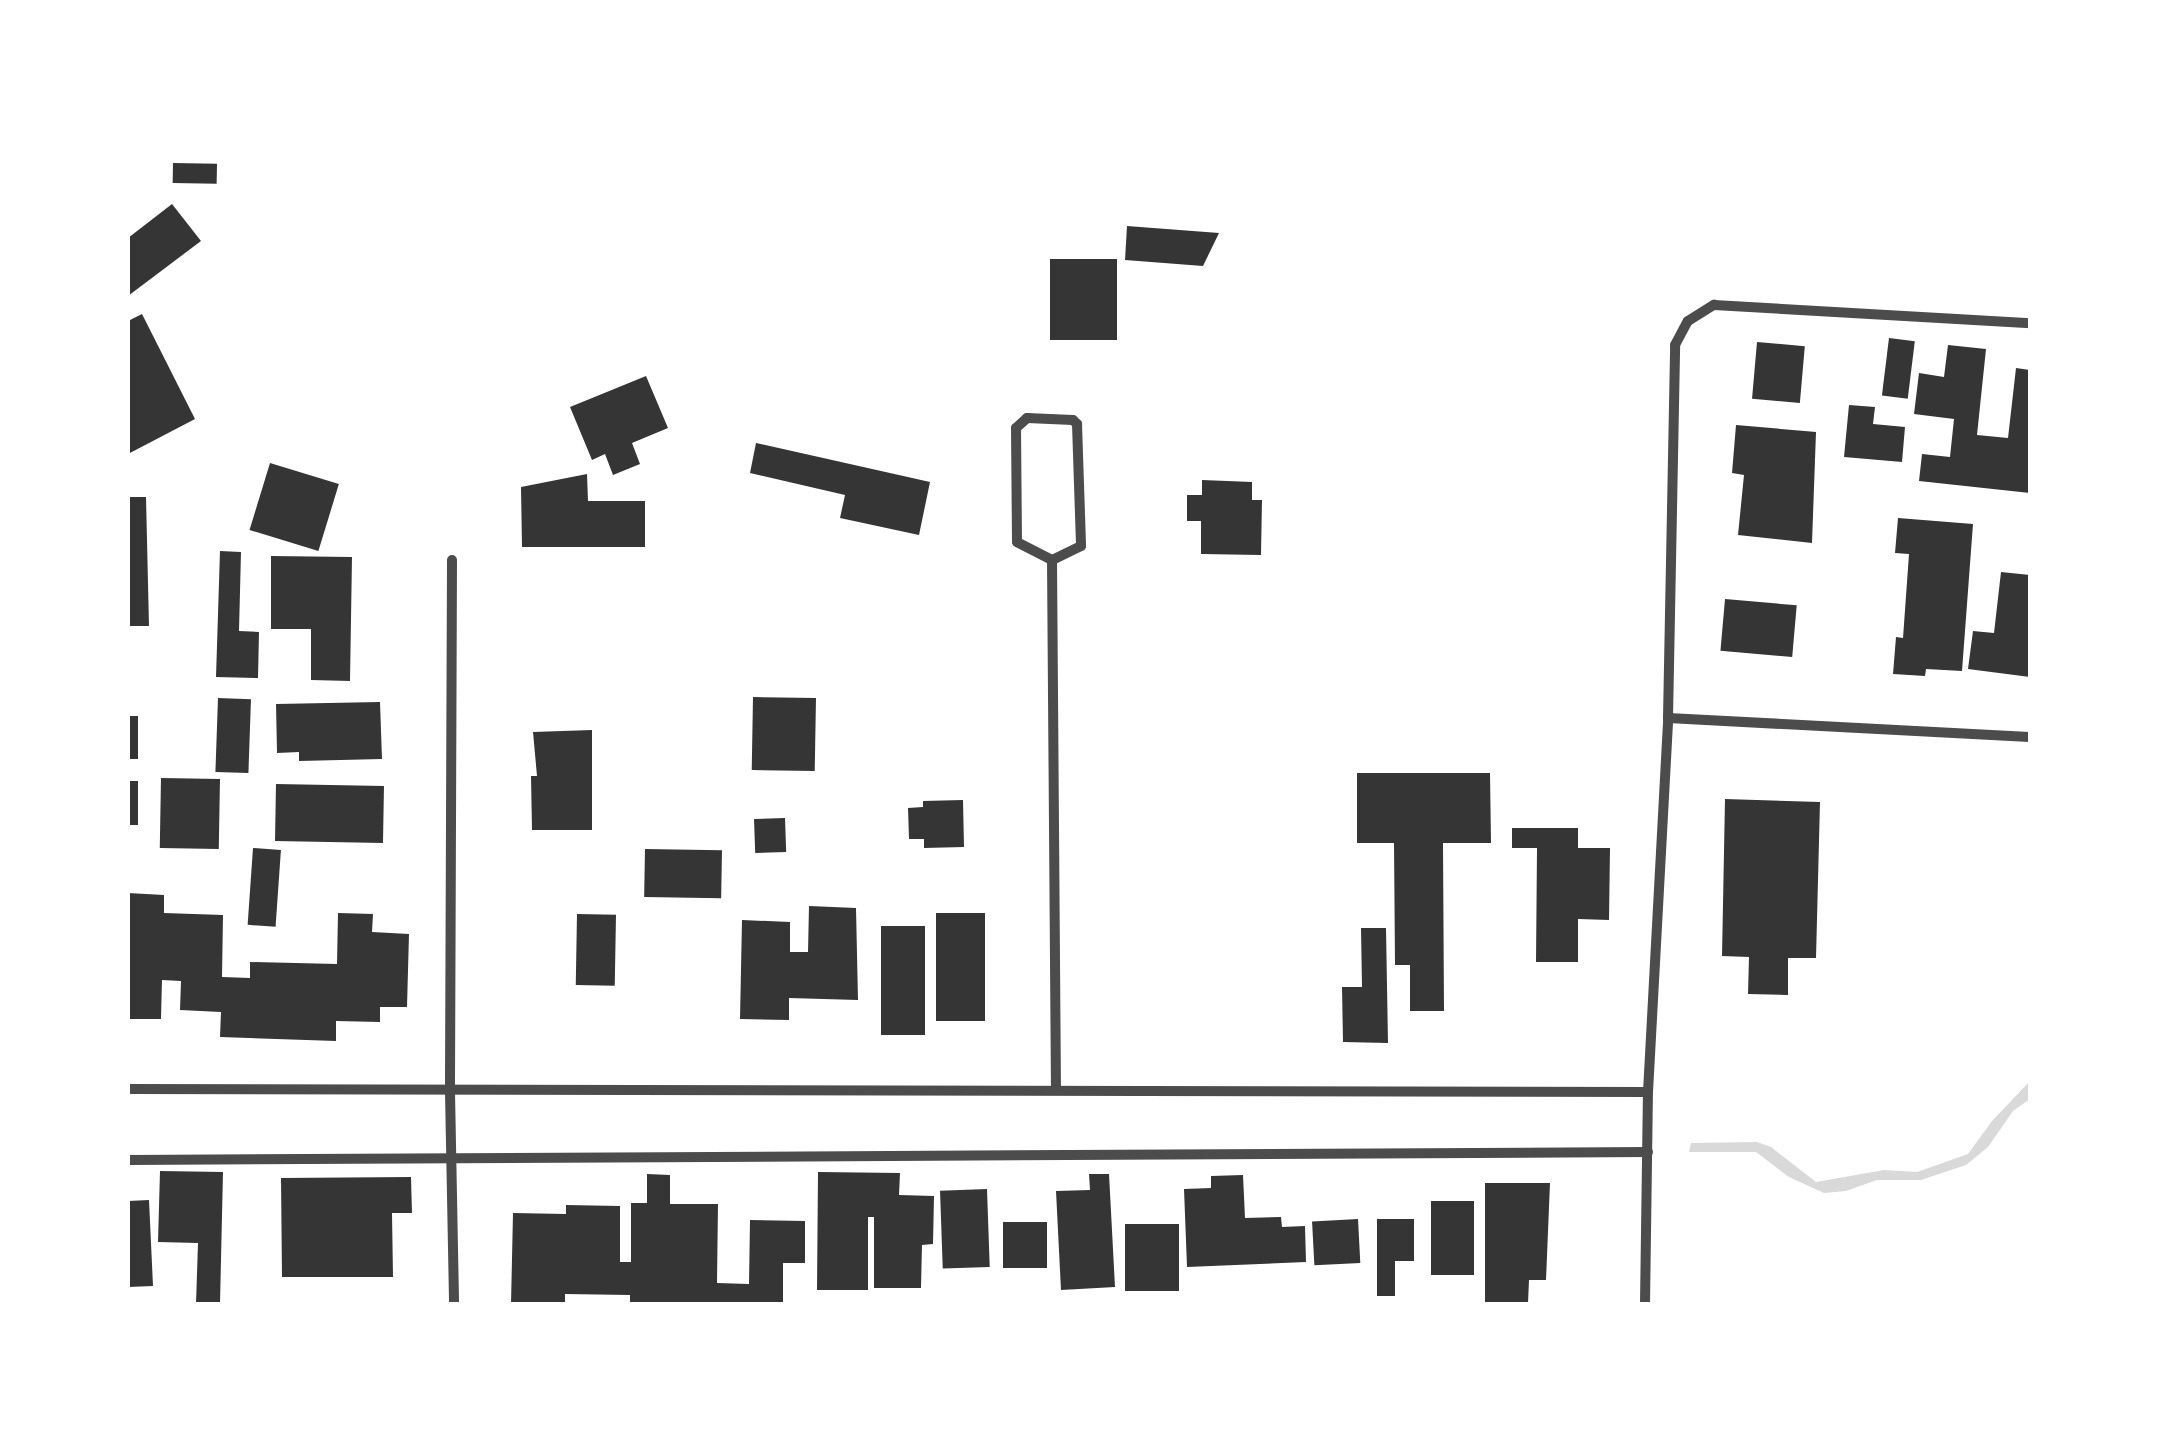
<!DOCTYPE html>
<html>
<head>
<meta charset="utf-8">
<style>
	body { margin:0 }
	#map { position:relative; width:2158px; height:1432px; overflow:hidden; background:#fff; font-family:Poppins,sans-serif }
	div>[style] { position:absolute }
	.water>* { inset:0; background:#d9d9d9 }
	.building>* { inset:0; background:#353535; transform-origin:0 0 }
	.minor>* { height:10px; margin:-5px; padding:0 5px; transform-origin:5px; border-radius:5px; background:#4c4c4c }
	span { translate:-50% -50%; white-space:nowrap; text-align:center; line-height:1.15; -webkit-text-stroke:8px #fff; paint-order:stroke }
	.frame { position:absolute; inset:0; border:130px solid #fff; pointer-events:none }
</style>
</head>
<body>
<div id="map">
	<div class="water">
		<i style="clip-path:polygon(2030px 1081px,2030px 1099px,2013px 1111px,1988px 1147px,1966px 1165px,1921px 1180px,1877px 1180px,1846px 1191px,1824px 1193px,1789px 1177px,1756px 1152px,1689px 1152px,1691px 1143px,1757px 1142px,1771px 1147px,1816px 1182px,1884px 1170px,1917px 1172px,1968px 1154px,1992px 1121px)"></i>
	</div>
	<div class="building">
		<i style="left:173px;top:163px;width:44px;height:20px;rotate:1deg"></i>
		<i style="clip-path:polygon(172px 204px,201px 241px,128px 296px,128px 238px)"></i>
		<i style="clip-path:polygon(1127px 226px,1219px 233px,1203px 266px,1125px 260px)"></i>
		<i style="left:1050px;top:259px;width:67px;height:81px"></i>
		<i style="clip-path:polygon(142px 314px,195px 419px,128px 454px,128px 321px)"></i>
		<i style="left:1889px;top:338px;width:26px;height:58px;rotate:7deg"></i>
		<i style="left:1757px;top:342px;width:48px;height:57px;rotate:5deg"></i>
		<i style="clip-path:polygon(1948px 345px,1986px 349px,1977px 435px,2008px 438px,2016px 368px,2030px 370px,2030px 493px,1919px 481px,1922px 454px,1950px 457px,1954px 419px,1914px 414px,1919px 373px,1944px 377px)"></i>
		<i style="clip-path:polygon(646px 376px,668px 428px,632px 443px,640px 464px,613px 475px,605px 454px,592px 460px,570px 407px)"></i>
		<i style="clip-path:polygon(1849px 405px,1875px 407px,1873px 424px,1905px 427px,1902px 462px,1844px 457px)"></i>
		<i style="clip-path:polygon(1736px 425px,1816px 432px,1812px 543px,1738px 535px,1744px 475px,1732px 473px)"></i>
		<i style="clip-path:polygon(756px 443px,930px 482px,919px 535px,840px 518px,845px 495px,750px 473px)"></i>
		<i style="left:270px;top:463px;width:72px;height:70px;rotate:17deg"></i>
		<i style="clip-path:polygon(587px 474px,588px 501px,645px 501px,645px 547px,522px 547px,521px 487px)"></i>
		<i style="clip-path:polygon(1202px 480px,1252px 482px,1252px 500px,1262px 500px,1261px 555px,1201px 554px,1201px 521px,1187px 521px,1187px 495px,1202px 495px)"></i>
		<i style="clip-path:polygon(128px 497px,146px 497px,149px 626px,128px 626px)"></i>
		<i style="clip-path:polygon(1898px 518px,1973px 524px,1962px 671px,1926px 669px,1925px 676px,1893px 674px,1896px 637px,1903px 638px,1909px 554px,1895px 553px)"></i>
		<i style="clip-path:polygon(220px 551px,241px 552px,239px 631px,259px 632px,258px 678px,216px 677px)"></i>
		<i style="clip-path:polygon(271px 556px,352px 557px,350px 681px,311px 680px,311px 629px,271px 629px)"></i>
		<i style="clip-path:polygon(2001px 572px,2030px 575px,2030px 677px,1968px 669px,1973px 631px,1994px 633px)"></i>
		<i style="left:1725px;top:599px;width:72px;height:52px;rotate:5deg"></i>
		<i style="left:753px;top:697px;width:63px;height:73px;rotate:1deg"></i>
		<i style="left:218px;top:698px;width:33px;height:74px;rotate:2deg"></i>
		<i style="clip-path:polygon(380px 702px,382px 759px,299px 761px,299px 752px,277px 753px,276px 704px)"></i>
		<i style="left:128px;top:716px;width:10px;height:43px"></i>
		<i style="clip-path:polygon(592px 730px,592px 830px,532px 830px,531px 776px,537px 776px,533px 732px)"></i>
		<i style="clip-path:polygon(1357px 773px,1490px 773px,1491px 843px,1443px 843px,1444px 1011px,1410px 1011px,1410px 965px,1395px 965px,1394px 843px,1357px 843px)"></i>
		<i style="left:161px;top:778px;width:59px;height:70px;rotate:1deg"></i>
		<i style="left:128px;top:781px;width:10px;height:44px"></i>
		<i style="left:276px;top:784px;width:108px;height:57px;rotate:1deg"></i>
		<i style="clip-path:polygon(1725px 799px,1820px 802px,1816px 958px,1788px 958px,1788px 995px,1748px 994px,1749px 957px,1722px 956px)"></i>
		<i style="clip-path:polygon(963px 800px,964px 847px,924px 848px,924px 839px,909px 839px,908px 808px,923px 807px,923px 801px)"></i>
		<i style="left:785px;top:818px;width:34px;height:31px;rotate:88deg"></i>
		<i style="clip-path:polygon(1512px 828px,1578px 828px,1578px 848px,1610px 848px,1609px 920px,1578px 919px,1578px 962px,1536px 962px,1537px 848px,1512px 848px)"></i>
		<i style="left:253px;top:848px;width:28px;height:77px;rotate:4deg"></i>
		<i style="left:645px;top:849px;width:77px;height:48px;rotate:1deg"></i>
		<i style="clip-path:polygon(128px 893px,164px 895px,164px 913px,223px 915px,222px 977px,250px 978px,250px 962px,337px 964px,338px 913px,373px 914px,372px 932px,409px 934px,407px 1007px,380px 1007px,380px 1022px,336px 1021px,336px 1041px,220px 1037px,221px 1012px,180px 1010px,181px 981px,162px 980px,161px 1019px,128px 1019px)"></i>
		<i style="clip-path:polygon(809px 906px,856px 908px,858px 1000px,789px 998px,789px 1020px,740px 1019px,742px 920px,790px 922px,790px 952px,808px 952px)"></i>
		<i style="left:936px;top:913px;width:49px;height:108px"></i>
		<i style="left:577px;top:914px;width:39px;height:71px;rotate:1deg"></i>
		<i style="left:881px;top:926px;width:44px;height:109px"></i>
		<i style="clip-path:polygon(1361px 928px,1386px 928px,1388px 1043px,1343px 1042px,1342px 987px,1362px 987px)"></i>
		<i style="clip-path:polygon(160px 1171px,223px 1172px,220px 1304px,196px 1304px,198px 1243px,158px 1242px)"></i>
		<i style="clip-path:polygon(818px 1172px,900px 1173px,899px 1195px,934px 1196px,933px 1244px,922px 1245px,921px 1288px,874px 1288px,874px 1217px,868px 1217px,868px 1290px,817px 1290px)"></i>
		<i style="clip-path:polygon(647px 1174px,670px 1175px,670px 1204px,718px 1204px,717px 1283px,749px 1284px,750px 1220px,805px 1221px,805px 1263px,783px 1263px,783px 1304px,630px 1302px,630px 1295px,565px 1294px,565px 1304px,511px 1304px,513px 1213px,566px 1214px,566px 1205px,620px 1206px,620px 1262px,631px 1262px,631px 1203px,647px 1203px)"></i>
		<i style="clip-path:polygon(1089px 1174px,1109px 1174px,1115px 1287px,1061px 1290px,1056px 1191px,1090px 1190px)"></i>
		<i style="clip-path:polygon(1243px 1175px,1245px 1218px,1281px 1217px,1282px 1227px,1305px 1226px,1306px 1262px,1187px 1267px,1184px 1189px,1211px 1188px,1211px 1176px)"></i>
		<i style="clip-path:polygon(411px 1177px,412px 1213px,392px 1213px,393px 1277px,282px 1277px,281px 1178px)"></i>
		<i style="clip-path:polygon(1485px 1183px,1550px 1183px,1546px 1280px,1529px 1280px,1528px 1303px,1485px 1304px)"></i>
		<i style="left:987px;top:1189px;width:78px;height:47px;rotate:88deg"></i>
		<i style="clip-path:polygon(149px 1200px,153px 1286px,128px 1287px,128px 1201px)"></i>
		<i style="left:1431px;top:1201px;width:43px;height:74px"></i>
		<i style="left:1358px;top:1219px;width:44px;height:46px;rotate:87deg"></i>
		<i style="clip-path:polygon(1377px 1219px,1414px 1219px,1414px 1261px,1395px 1261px,1395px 1296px,1377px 1296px)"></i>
		<i style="left:1003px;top:1222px;width:44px;height:46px"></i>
		<i style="left:1179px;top:1224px;width:67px;height:54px;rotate:90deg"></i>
	</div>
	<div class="minor">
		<i style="left:1027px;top:418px;width:46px;rotate:2.5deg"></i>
		<i style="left:1073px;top:420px;width:6px;rotate:45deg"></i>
		<i style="left:1077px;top:424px;width:122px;rotate:88.1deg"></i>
		<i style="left:1081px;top:546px;width:32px;rotate:154deg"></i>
		<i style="left:1052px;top:560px;width:39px;rotate:-153deg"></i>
		<i style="left:1017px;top:542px;width:114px;rotate:-90.5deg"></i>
		<i style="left:1016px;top:428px;width:15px;rotate:-42deg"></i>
		<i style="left:452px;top:560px;width:532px;rotate:90.22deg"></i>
		<i style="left:450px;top:1092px;width:212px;rotate:88.9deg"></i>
		<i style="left:1052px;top:560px;width:530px;rotate:89.57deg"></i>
		<i style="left:1668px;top:718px;width:362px;rotate:3deg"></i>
		<i style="left:128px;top:1089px;width:1520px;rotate:0.11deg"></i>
		<i style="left:128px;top:1160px;width:1520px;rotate:-0.3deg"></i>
		<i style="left:1645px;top:1304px;width:212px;rotate:-89.2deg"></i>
		<i style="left:1648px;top:1092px;width:375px;rotate:-86.9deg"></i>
		<i style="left:1668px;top:718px;width:373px;rotate:-88.9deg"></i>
		<i style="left:1675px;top:345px;width:27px;rotate:-62deg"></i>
		<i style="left:1688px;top:321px;width:31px;rotate:-32deg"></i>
		<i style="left:1714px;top:305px;width:317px;rotate:3.3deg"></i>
	</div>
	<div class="frame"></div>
</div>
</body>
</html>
